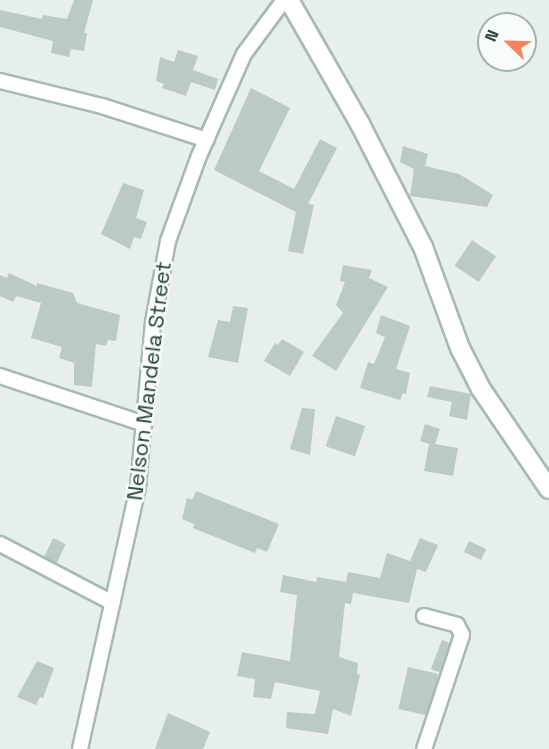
<!DOCTYPE html>
<html>
<head>
<meta charset="utf-8">
<style>
	body { margin:0 }
	#map { position:relative; width:549px; height:749px; overflow:hidden; background:#e6efeb; font-family:"Space Grotesk",sans-serif }
	div>[style] { position:absolute }
	.building>* { inset:0; background:#bbcac4; transform-origin:0 0 }
	.roads { filter:drop-shadow(2px 0 #a8b8b2) drop-shadow(-2px 0 #a8b8b2) drop-shadow(0 2px #a8b8b2) drop-shadow(0 -2px #a8b8b2) }
	.street>* { height:14px; margin:-7px; padding:0 7px; transform-origin:7px; border-radius:7px; background:#fff }
	.secondary>* { height:18px; margin:-9px; padding:0 9px; transform-origin:9px; border-radius:9px; background:#fff }
	span { translate:-50% -50%; white-space:nowrap; text-align:center; line-height:1.15; -webkit-text-stroke:5px #f7fbf9; paint-order:stroke }
	.street-label { font-size:22px; color:#24423a }
	.north { position:absolute; left:477px; top:12px; width:60px; height:60px; box-sizing:border-box; background:#f7fbf9; border:2px solid #a3b1ad; border-radius:50%; rotate:293deg; font-size:16px; font-weight:700; line-height:24px; text-align:center; color:#24423a }
	.north::after { content:''; display:block; margin:auto; width:21px; height:27px; background:#f4845f; clip-path:polygon(50% 0,100% 100%,50% 72%,0 100%) }
</style>
</head>
<body>
<div id="map">
	<div class="building">
		<i style="clip-path:polygon(74px 0,93px 0,84px 33px,87px 33px,84px 51px,71px 49px,69px 57px,51px 53px,53px 41px,0 27px,0 10px,42px 19px,43px 15px,67px 19px)"></i>
		<i style="clip-path:polygon(178px 50px,198px 56px,193px 70px,218px 79px,215px 90px,191px 82px,186px 96px,162px 88px,164px 84px,156px 81px,160px 57px,174px 62px)"></i>
		<i style="clip-path:polygon(251px 88px,290px 108px,259px 171px,294px 189px,320px 139px,337px 148px,308px 204px,314px 205px,303px 254px,288px 251px,296px 212px,214px 170px)"></i>
		<i style="clip-path:polygon(403px 146px,428px 154px,425px 166px,459px 174px,493px 195px,487px 207px,410px 196px,414px 169px,400px 162px)"></i>
		<i style="clip-path:polygon(123px 183px,144px 190px,136px 218px,147px 222px,141px 239px,134px 237px,130px 249px,101px 234px)"></i>
		<i style="left:472px;top:240px;width:29px;height:31px;rotate:34deg"></i>
		<i style="clip-path:polygon(343px 265px,372px 270px,369px 278px,388px 287px,336px 371px,312px 356px,343px 313px,336px 305px,345px 282px,340px 281px)"></i>
		<i style="clip-path:polygon(9px 273px,37px 286px,37px 283px,73px 293px,77px 303px,120px 315px,116px 341px,108px 340px,106px 346px,96px 344px,92px 387px,74px 385px,74px 363px,59px 358px,62px 347px,31px 338px,41px 303px,16px 296px,13px 302px,0 296px,0 275px,7px 278px)"></i>
		<i style="clip-path:polygon(233px 306px,248px 308px,238px 363px,208px 357px,218px 320px,230px 322px)"></i>
		<i style="clip-path:polygon(381px 315px,410px 326px,396px 369px,410px 373px,406px 394px,403px 393px,400px 400px,360px 388px,368px 362px,374px 364px,385px 337px,376px 333px)"></i>
		<i style="clip-path:polygon(282px 339px,304px 352px,290px 376px,264px 361px,275px 343px,278px 345px)"></i>
		<i style="clip-path:polygon(430px 386px,471px 394px,467px 420px,449px 416px,452px 402px,427px 397px)"></i>
		<i style="clip-path:polygon(302px 408px,315px 409px,310px 455px,290px 449px)"></i>
		<i style="left:336px;top:416px;width:31px;height:32px;rotate:19deg"></i>
		<i style="clip-path:polygon(425px 424px,440px 429px,435px 444px,458px 448px,453px 476px,424px 471px,429px 444px,420px 441px)"></i>
		<i style="clip-path:polygon(196px 491px,279px 524px,267px 552px,257px 548px,255px 553px,193px 528px,194px 524px,182px 519px,187px 498px,192px 500px)"></i>
		<i style="left:53px;top:538px;width:14px;height:21px;rotate:25deg"></i>
		<i style="clip-path:polygon(420px 538px,438px 545px,426px 572px,417px 569px,409px 603px,353px 593px,351px 604px,345px 603px,339px 657px,358px 663px,357px 674px,360px 675px,351px 716px,333px 709px,328px 734px,286px 728px,287px 712px,315px 714px,320px 691px,275px 682px,271px 699px,253px 697px,255px 679px,237px 676px,242px 652px,290px 661px,297px 595px,280px 592px,283px 575px,316px 582px,317px 577px,346px 582px,348px 572px,380px 578px,387px 553px,410px 561px)"></i>
		<i style="left:469px;top:541px;width:19px;height:12px;rotate:25deg"></i>
		<i style="left:442px;top:640px;width:9px;height:31px;rotate:21deg"></i>
		<i style="clip-path:polygon(37px 661px,54px 668px,43px 698px,40px 697px,36px 705px,17px 697px)"></i>
		<i style="left:408px;top:667px;width:31px;height:43px;rotate:13deg"></i>
		<i style="clip-path:polygon(168px 713px,210px 732px,203px 749px,155px 749px)"></i>
	</div>
	<div class="roads">
		<div class="street">
			<i style="left:0;top:81px;width:105px;rotate:13.8deg"></i>
			<i style="left:102px;top:106px;width:110px;rotate:17.9deg"></i>
			<i style="left:0;top:376px;width:152px;rotate:18.4deg"></i>
			<i style="left:0;top:544px;width:127px;rotate:27.6deg"></i>
			<i style="left:424px;top:616px;width:34px;rotate:15deg"></i>
			<i style="left:457px;top:625px;width:11px;rotate:63deg"></i>
			<i style="left:462px;top:635px;width:120px;rotate:108.4deg"></i>
			<i style="left:80px;top:749px;width:268px;rotate:-77.5deg"></i>
			<i style="left:138px;top:487px;width:166px;rotate:-84.8deg"></i>
			<i style="left:153px;top:322px;width:82px;rotate:-79.5deg"></i>
			<i style="left:168px;top:241px;width:90px;rotate:-70deg"></i>
			<i style="left:199px;top:156px;width:111px;rotate:-66.2deg"></i>
			<i style="left:244px;top:54px;width:67px;rotate:-53.5deg"></i>
		</div>
		<div class="secondary">
			<i style="left:289px;top:0;width:143px;rotate:60.2deg"></i>
			<i style="left:360px;top:124px;width:138px;rotate:62.9deg"></i>
			<i style="left:423px;top:247px;width:108px;rotate:69.9deg"></i>
			<i style="left:460px;top:348px;width:46px;rotate:62.9deg"></i>
			<i style="left:481px;top:389px;width:121px;rotate:55.8deg"></i>
		</div>
	</div>
	<div class="street-label">
		<span style="left:149px;top:381px;rotate:-83deg">Nelson Mandela Street</span>
	</div>
	<div class="north">N</div>
</div>
</body>
</html>
